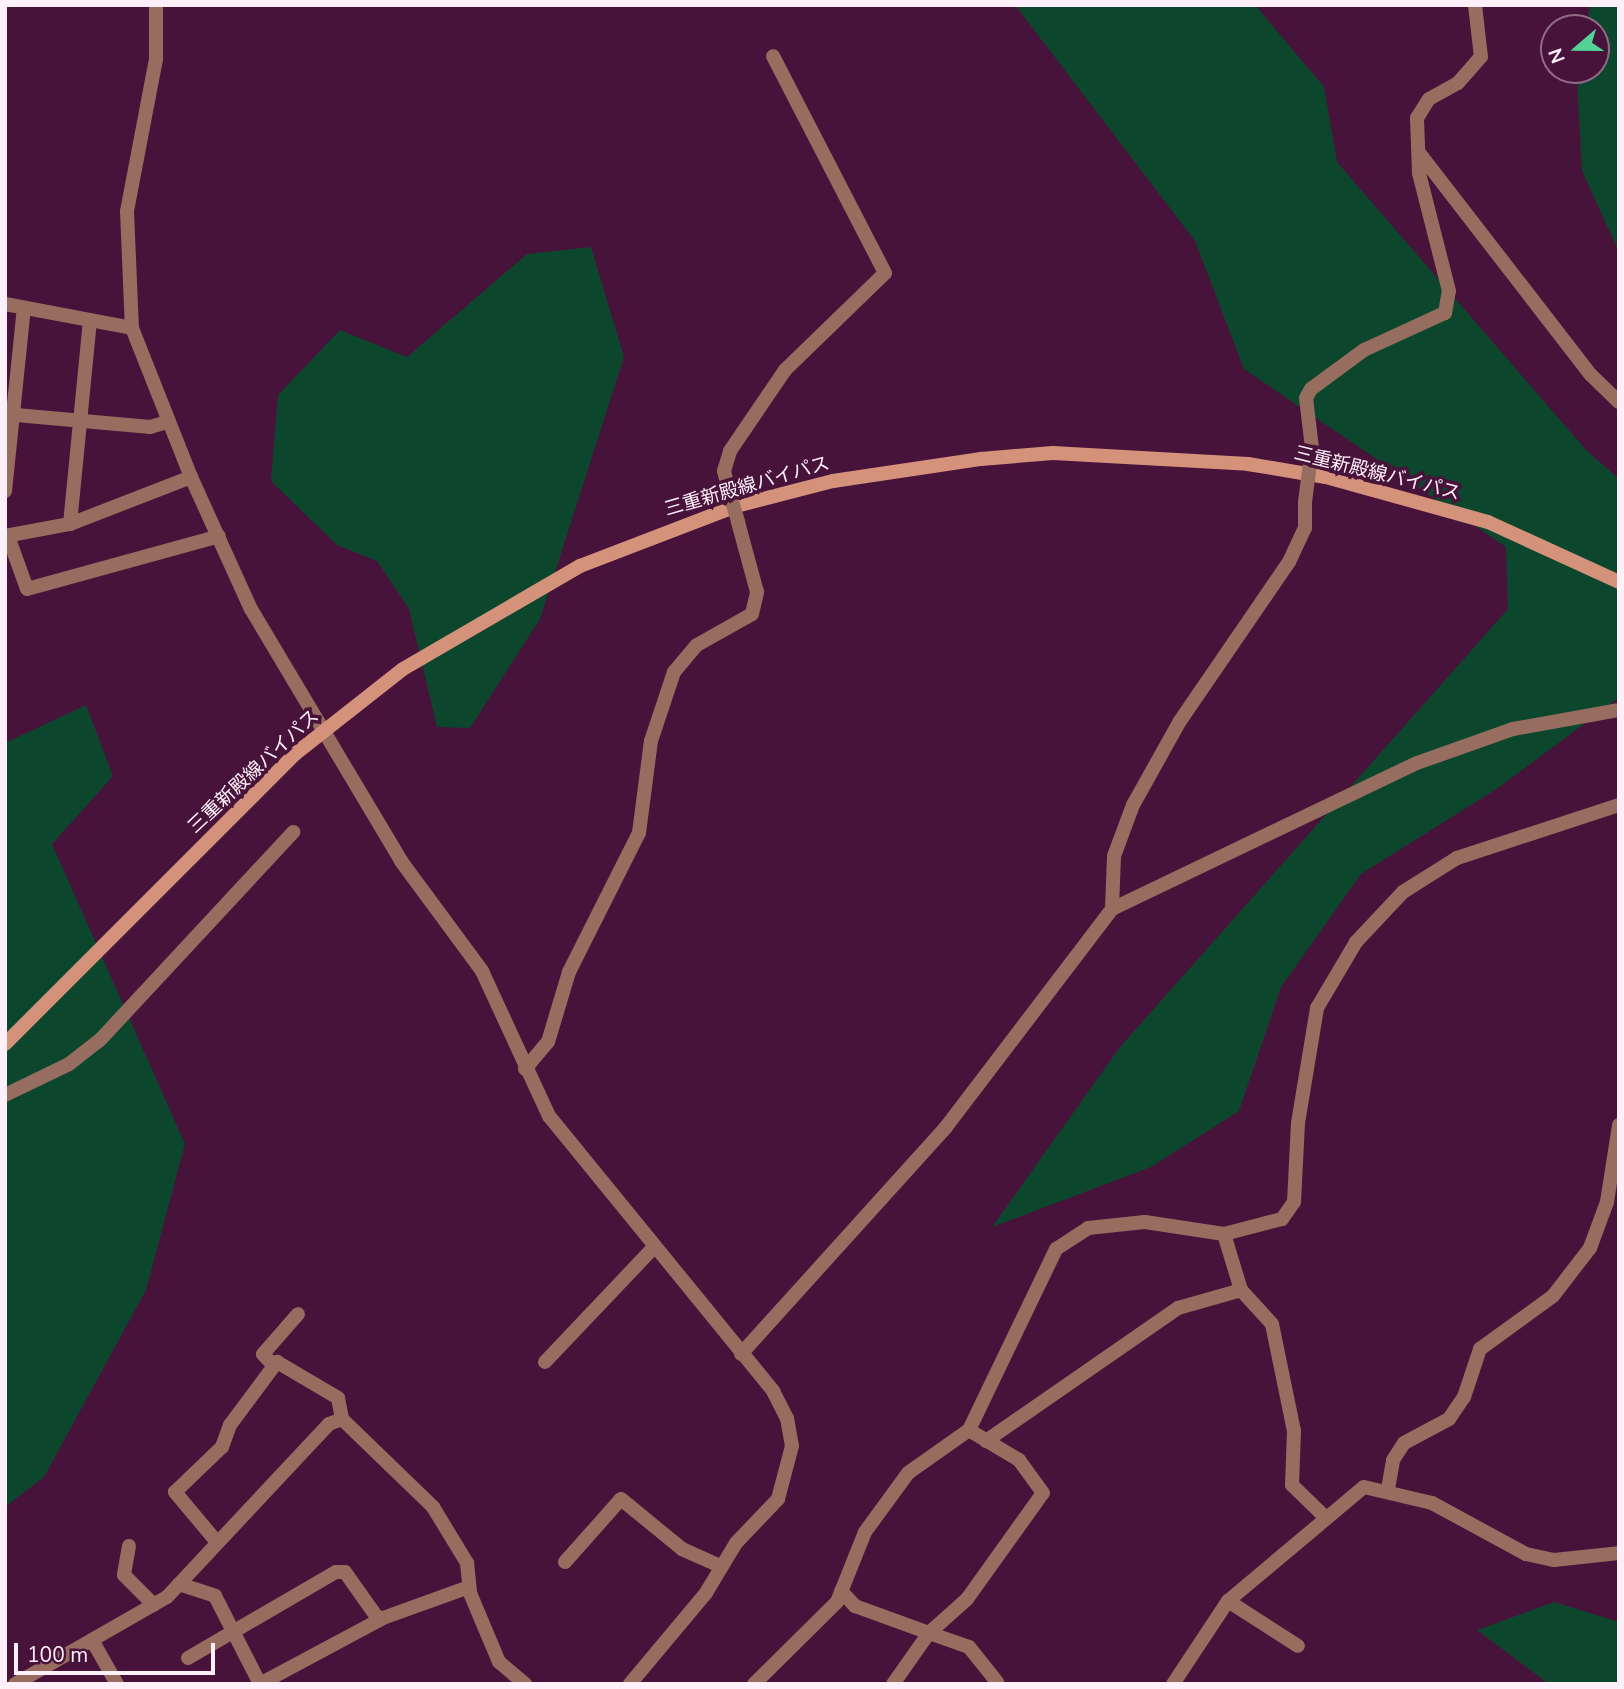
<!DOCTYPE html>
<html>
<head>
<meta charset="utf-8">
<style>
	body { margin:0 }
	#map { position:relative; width:1624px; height:1689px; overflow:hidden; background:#48133a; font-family:"Nunito Sans","Noto Sans JP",sans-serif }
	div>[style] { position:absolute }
	.green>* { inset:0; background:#0c462d }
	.minor>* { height:14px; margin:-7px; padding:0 7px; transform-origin:7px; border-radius:7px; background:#976d5f }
	.tertiary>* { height:14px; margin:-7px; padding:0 7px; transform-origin:7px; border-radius:7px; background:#976d5f }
	.secondary>* { height:14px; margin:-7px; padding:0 7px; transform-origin:7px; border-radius:7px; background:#d5927b }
	.minor-bridge>* { height:14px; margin:-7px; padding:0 7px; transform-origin:7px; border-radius:7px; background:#976d5f }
	span { translate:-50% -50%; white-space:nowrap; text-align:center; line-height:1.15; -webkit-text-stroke:7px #48133a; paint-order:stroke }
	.street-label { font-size:19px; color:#fef0f9 }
	.frame { position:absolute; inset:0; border:7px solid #fef0f9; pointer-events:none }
	.north { position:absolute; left:1540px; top:14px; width:70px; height:70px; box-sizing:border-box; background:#48133a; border:2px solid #916b86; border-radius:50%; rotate:250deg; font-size:19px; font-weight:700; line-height:28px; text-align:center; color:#fef0f9 }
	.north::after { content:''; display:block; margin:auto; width:24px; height:32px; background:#53d396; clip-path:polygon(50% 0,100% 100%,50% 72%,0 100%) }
	.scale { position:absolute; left:14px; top:1643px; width:201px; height:32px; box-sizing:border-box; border:4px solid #fef0f9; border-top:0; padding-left:9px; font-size:21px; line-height:24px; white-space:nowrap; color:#fef0f9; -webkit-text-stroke:5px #48133a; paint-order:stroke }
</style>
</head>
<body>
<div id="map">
	<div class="green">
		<i style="clip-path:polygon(1015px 5px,1255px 5px,1324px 87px,1337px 162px,1586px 450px,1619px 479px,1619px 698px,1498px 788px,1361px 874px,1281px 987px,1239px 1111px,1151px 1167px,992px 1227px,1120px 1047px,1508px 609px,1506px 547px,1244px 369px,1195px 241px)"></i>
		<i style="clip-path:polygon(1590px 5px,1619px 5px,1619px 252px,1582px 171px,1577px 79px,1578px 70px,1596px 70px,1596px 28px,1586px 28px)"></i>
		<i style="clip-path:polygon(591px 247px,624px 357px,540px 619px,470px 728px,437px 727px,409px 609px,377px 561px,337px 545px,271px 481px,278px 395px,340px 330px,407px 357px,527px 254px)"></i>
		<i style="clip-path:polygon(86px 705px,113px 776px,52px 844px,185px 1144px,146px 1290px,44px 1477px,5px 1507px,5px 743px)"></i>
		<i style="clip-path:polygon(1554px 1602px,1619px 1622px,1619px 1684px,1549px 1684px,1477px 1630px)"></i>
	</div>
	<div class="minor">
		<i style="left:1420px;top:154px;width:279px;rotate:52.3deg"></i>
		<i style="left:1591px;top:375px;width:39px;rotate:44deg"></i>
		<i style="left:5px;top:304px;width:129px;rotate:10.7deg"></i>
		<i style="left:5px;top:414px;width:146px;rotate:5.1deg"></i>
		<i style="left:150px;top:427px;width:18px;rotate:-16deg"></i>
		<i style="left:1312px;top:448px;width:50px;rotate:-96.8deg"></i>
		<i style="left:1306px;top:398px;width:10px;rotate:-61deg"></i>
		<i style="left:1311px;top:389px;width:66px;rotate:-36.3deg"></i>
		<i style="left:1364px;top:350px;width:89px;rotate:-24.6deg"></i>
		<i style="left:1445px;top:313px;width:22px;rotate:-80deg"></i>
		<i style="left:1449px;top:291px;width:122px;rotate:-104.3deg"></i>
		<i style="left:1419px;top:173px;width:55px;rotate:-92.1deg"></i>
		<i style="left:1417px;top:118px;width:22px;rotate:-58deg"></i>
		<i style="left:1429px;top:99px;width:33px;rotate:-29deg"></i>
		<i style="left:1458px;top:83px;width:35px;rotate:-49deg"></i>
		<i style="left:1481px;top:57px;width:52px;rotate:-96.6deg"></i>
		<i style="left:5px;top:491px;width:184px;rotate:-84.1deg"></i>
		<i style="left:730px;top:495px;width:25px;rotate:-104deg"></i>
		<i style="left:724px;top:471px;width:21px;rotate:-73deg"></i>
		<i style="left:730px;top:451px;width:98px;rotate:-55.8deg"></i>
		<i style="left:785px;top:370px;width:139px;rotate:-44.1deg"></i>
		<i style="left:885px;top:273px;width:244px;rotate:-117.3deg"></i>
		<i style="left:70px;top:524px;width:205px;rotate:-84.4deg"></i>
		<i style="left:5px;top:536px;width:66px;rotate:-10.5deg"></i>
		<i style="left:70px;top:524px;width:130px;rotate:-21.2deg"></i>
		<i style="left:8px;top:536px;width:56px;rotate:70.3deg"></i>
		<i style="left:27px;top:589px;width:199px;rotate:-15.4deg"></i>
		<i style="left:1112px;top:909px;width:53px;rotate:-87.8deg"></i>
		<i style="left:1114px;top:856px;width:54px;rotate:-69.6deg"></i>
		<i style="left:1133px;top:805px;width:96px;rotate:-60.8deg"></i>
		<i style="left:1180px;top:721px;width:193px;rotate:-55.6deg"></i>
		<i style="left:1289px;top:562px;width:38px;rotate:-65deg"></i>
		<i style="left:1305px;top:528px;width:26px;rotate:-90deg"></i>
		<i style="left:525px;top:1069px;width:35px;rotate:-50deg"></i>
		<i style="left:548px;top:1042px;width:73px;rotate:-73.3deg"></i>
		<i style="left:569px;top:972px;width:156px;rotate:-63.3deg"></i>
		<i style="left:639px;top:833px;width:93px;rotate:-82.6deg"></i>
		<i style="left:651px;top:741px;width:73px;rotate:-71.6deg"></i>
		<i style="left:674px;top:672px;width:35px;rotate:-50deg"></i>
		<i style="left:697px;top:645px;width:63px;rotate:-29.4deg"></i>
		<i style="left:752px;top:614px;width:23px;rotate:-77deg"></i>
		<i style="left:757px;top:592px;width:73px;rotate:-105.2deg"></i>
		<i style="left:5px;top:1095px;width:71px;rotate:-25.8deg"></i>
		<i style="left:69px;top:1064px;width:39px;rotate:-38deg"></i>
		<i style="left:100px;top:1040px;width:284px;rotate:-47.1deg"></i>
		<i style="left:1224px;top:1234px;width:59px;rotate:73.1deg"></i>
		<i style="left:1241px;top:1290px;width:46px;rotate:47.6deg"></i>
		<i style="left:1272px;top:1324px;width:109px;rotate:78.4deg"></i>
		<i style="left:1294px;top:1431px;width:54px;rotate:92.1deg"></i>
		<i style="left:1292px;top:1485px;width:46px;rotate:44.1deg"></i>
		<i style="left:741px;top:1354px;width:306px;rotate:-47.9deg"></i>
		<i style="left:946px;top:1127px;width:274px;rotate:-52.7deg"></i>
		<i style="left:1112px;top:909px;width:338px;rotate:-25.6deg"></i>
		<i style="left:1417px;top:763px;width:102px;rotate:-19.5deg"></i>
		<i style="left:1513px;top:729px;width:108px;rotate:-10.2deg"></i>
		<i style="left:545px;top:1362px;width:158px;rotate:-46.5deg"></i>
		<i style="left:274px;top:1366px;width:16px;rotate:-133deg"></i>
		<i style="left:263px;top:1354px;width:53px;rotate:-48.8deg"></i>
		<i style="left:986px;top:1441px;width:234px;rotate:-34.7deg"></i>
		<i style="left:1178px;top:1308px;width:66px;rotate:-15.9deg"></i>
		<i style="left:1388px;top:1489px;width:29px;rotate:-80deg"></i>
		<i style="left:1393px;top:1460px;width:20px;rotate:-57deg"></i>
		<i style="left:1404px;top:1443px;width:51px;rotate:-28.1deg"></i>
		<i style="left:1449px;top:1419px;width:27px;rotate:-56deg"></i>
		<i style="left:1464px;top:1397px;width:51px;rotate:-71.6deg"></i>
		<i style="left:1480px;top:1349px;width:90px;rotate:-36deg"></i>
		<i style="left:1553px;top:1296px;width:61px;rotate:-52.4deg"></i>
		<i style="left:1590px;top:1248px;width:49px;rotate:-69.7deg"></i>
		<i style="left:1607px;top:1202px;width:78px;rotate:-81.1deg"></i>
		<i style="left:216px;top:1541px;width:64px;rotate:-129.9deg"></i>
		<i style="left:175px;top:1492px;width:65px;rotate:-43.8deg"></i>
		<i style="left:222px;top:1447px;width:23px;rotate:-70deg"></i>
		<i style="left:230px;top:1425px;width:79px;rotate:-53.3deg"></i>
		<i style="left:277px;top:1362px;width:71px;rotate:30.5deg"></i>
		<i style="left:338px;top:1398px;width:21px;rotate:79deg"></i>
		<i style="left:129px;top:1546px;width:29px;rotate:100deg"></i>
		<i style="left:124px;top:1575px;width:42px;rotate:45deg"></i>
		<i style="left:565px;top:1562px;width:84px;rotate:-48.4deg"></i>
		<i style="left:621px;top:1499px;width:79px;rotate:39.3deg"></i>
		<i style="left:682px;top:1549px;width:42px;rotate:24.1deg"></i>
		<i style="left:179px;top:1584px;width:38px;rotate:18deg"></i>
		<i style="left:215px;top:1596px;width:99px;rotate:62.9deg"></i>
		<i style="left:841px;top:1591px;width:21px;rotate:47deg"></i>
		<i style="left:855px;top:1606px;width:79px;rotate:20deg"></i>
		<i style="left:929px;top:1633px;width:51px;rotate:-41.8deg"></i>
		<i style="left:967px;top:1599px;width:130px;rotate:-54.4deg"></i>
		<i style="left:1043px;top:1493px;width:41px;rotate:-126deg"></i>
		<i style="left:1019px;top:1460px;width:58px;rotate:-149deg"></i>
		<i style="left:1228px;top:1601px;width:83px;rotate:32.7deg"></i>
		<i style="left:92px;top:1640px;width:51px;rotate:60.4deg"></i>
		<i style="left:188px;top:1658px;width:171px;rotate:-30.2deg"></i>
		<i style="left:336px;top:1572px;width:9px"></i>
		<i style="left:345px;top:1572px;width:59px;rotate:54.7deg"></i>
		<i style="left:15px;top:1684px;width:175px;rotate:-29.8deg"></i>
		<i style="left:167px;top:1597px;width:237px;rotate:-46.9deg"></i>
		<i style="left:329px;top:1424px;width:14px;rotate:-21deg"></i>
		<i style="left:342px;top:1419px;width:127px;rotate:44deg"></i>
		<i style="left:433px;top:1507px;width:66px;rotate:58.7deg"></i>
		<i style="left:467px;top:1563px;width:30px;rotate:84deg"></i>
		<i style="left:470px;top:1593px;width:75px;rotate:67.2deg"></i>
		<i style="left:499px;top:1662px;width:34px;rotate:40deg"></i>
		<i style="left:260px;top:1684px;width:140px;rotate:-28.2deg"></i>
		<i style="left:383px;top:1618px;width:91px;rotate:-19.8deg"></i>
		<i style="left:754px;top:1684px;width:117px;rotate:-44.7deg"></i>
		<i style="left:837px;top:1602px;width:75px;rotate:-68.2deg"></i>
		<i style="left:865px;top:1532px;width:73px;rotate:-53.9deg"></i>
		<i style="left:908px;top:1473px;width:75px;rotate:-35.2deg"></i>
		<i style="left:969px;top:1430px;width:201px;rotate:-64.3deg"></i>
		<i style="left:1056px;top:1249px;width:38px;rotate:-33deg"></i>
		<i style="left:1088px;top:1228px;width:57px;rotate:-6deg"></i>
		<i style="left:1145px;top:1222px;width:80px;rotate:8.6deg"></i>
		<i style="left:1224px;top:1234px;width:60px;rotate:-14.5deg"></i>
		<i style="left:1282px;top:1219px;width:21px;rotate:-55deg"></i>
		<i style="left:1294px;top:1202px;width:79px;rotate:-87.1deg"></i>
		<i style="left:1298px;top:1123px;width:117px;rotate:-80.6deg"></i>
		<i style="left:1317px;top:1008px;width:77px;rotate:-59.4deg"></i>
		<i style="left:1356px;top:942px;width:69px;rotate:-46.8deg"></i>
		<i style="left:1403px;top:892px;width:64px;rotate:-32.2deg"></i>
		<i style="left:1457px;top:858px;width:170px;rotate:-18.1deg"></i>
		<i style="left:893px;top:1684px;width:62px;rotate:-54.8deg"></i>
		<i style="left:929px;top:1633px;width:42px;rotate:19.3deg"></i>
		<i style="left:969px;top:1647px;width:45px;rotate:51.3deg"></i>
		<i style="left:1173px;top:1684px;width:100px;rotate:-56.5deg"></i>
		<i style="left:1228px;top:1601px;width:177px;rotate:-40deg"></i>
		<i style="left:1364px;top:1487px;width:70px;rotate:13.2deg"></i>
		<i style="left:1432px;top:1503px;width:107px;rotate:28.5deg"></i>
		<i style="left:1526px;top:1554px;width:29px;rotate:12deg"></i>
		<i style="left:1554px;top:1560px;width:65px;rotate:-6.1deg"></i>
	</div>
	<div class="tertiary">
		<i style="left:156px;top:5px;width:54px;rotate:90deg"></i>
		<i style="left:156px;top:59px;width:155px;rotate:100.8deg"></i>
		<i style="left:127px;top:211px;width:117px;rotate:87.6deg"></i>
		<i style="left:132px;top:328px;width:160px;rotate:68.4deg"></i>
		<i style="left:191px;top:477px;width:145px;rotate:65.6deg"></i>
		<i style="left:251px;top:609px;width:293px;rotate:59.2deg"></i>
		<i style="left:401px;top:861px;width:137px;rotate:53.6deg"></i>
		<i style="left:482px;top:971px;width:160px;rotate:65.2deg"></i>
		<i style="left:549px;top:1116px;width:355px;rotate:50.8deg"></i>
		<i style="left:773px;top:1391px;width:30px;rotate:63deg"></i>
		<i style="left:787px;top:1418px;width:28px;rotate:80deg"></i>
		<i style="left:792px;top:1446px;width:55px;rotate:104.8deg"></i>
		<i style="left:778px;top:1499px;width:61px;rotate:133.7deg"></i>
		<i style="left:736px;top:1543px;width:58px;rotate:121deg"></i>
		<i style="left:706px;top:1593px;width:119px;rotate:129.9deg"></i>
	</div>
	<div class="secondary">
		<i style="left:5px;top:1044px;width:410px;rotate:-45deg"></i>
		<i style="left:295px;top:754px;width:137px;rotate:-38.2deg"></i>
		<i style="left:403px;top:669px;width:205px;rotate:-30.2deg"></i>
		<i style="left:580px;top:566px;width:167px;rotate:-21deg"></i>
		<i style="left:736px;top:506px;width:100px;rotate:-14.5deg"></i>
		<i style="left:833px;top:481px;width:150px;rotate:-8.5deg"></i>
		<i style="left:981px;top:459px;width:72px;rotate:-4.8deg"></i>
		<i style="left:1053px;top:453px;width:195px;rotate:3.2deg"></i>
		<i style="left:1248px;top:464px;width:79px;rotate:9.5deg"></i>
		<i style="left:1326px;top:477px;width:168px;rotate:15.5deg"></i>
		<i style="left:1488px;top:522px;width:144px;rotate:24.6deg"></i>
	</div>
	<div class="minor-bridge">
		<i style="left:730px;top:495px;width:28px;rotate:73deg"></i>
		<i style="left:1305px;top:502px;width:54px;rotate:-82.6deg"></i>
	</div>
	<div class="street-label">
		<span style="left:1377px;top:474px;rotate:14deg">三重新殿線バイパス</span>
		<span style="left:747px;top:487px;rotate:-16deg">三重新殿線バイパス</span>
		<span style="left:254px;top:772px;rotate:-43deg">三重新殿線バイパス</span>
	</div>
	<div class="frame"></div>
	<div class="north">N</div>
	<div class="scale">100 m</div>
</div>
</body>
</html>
